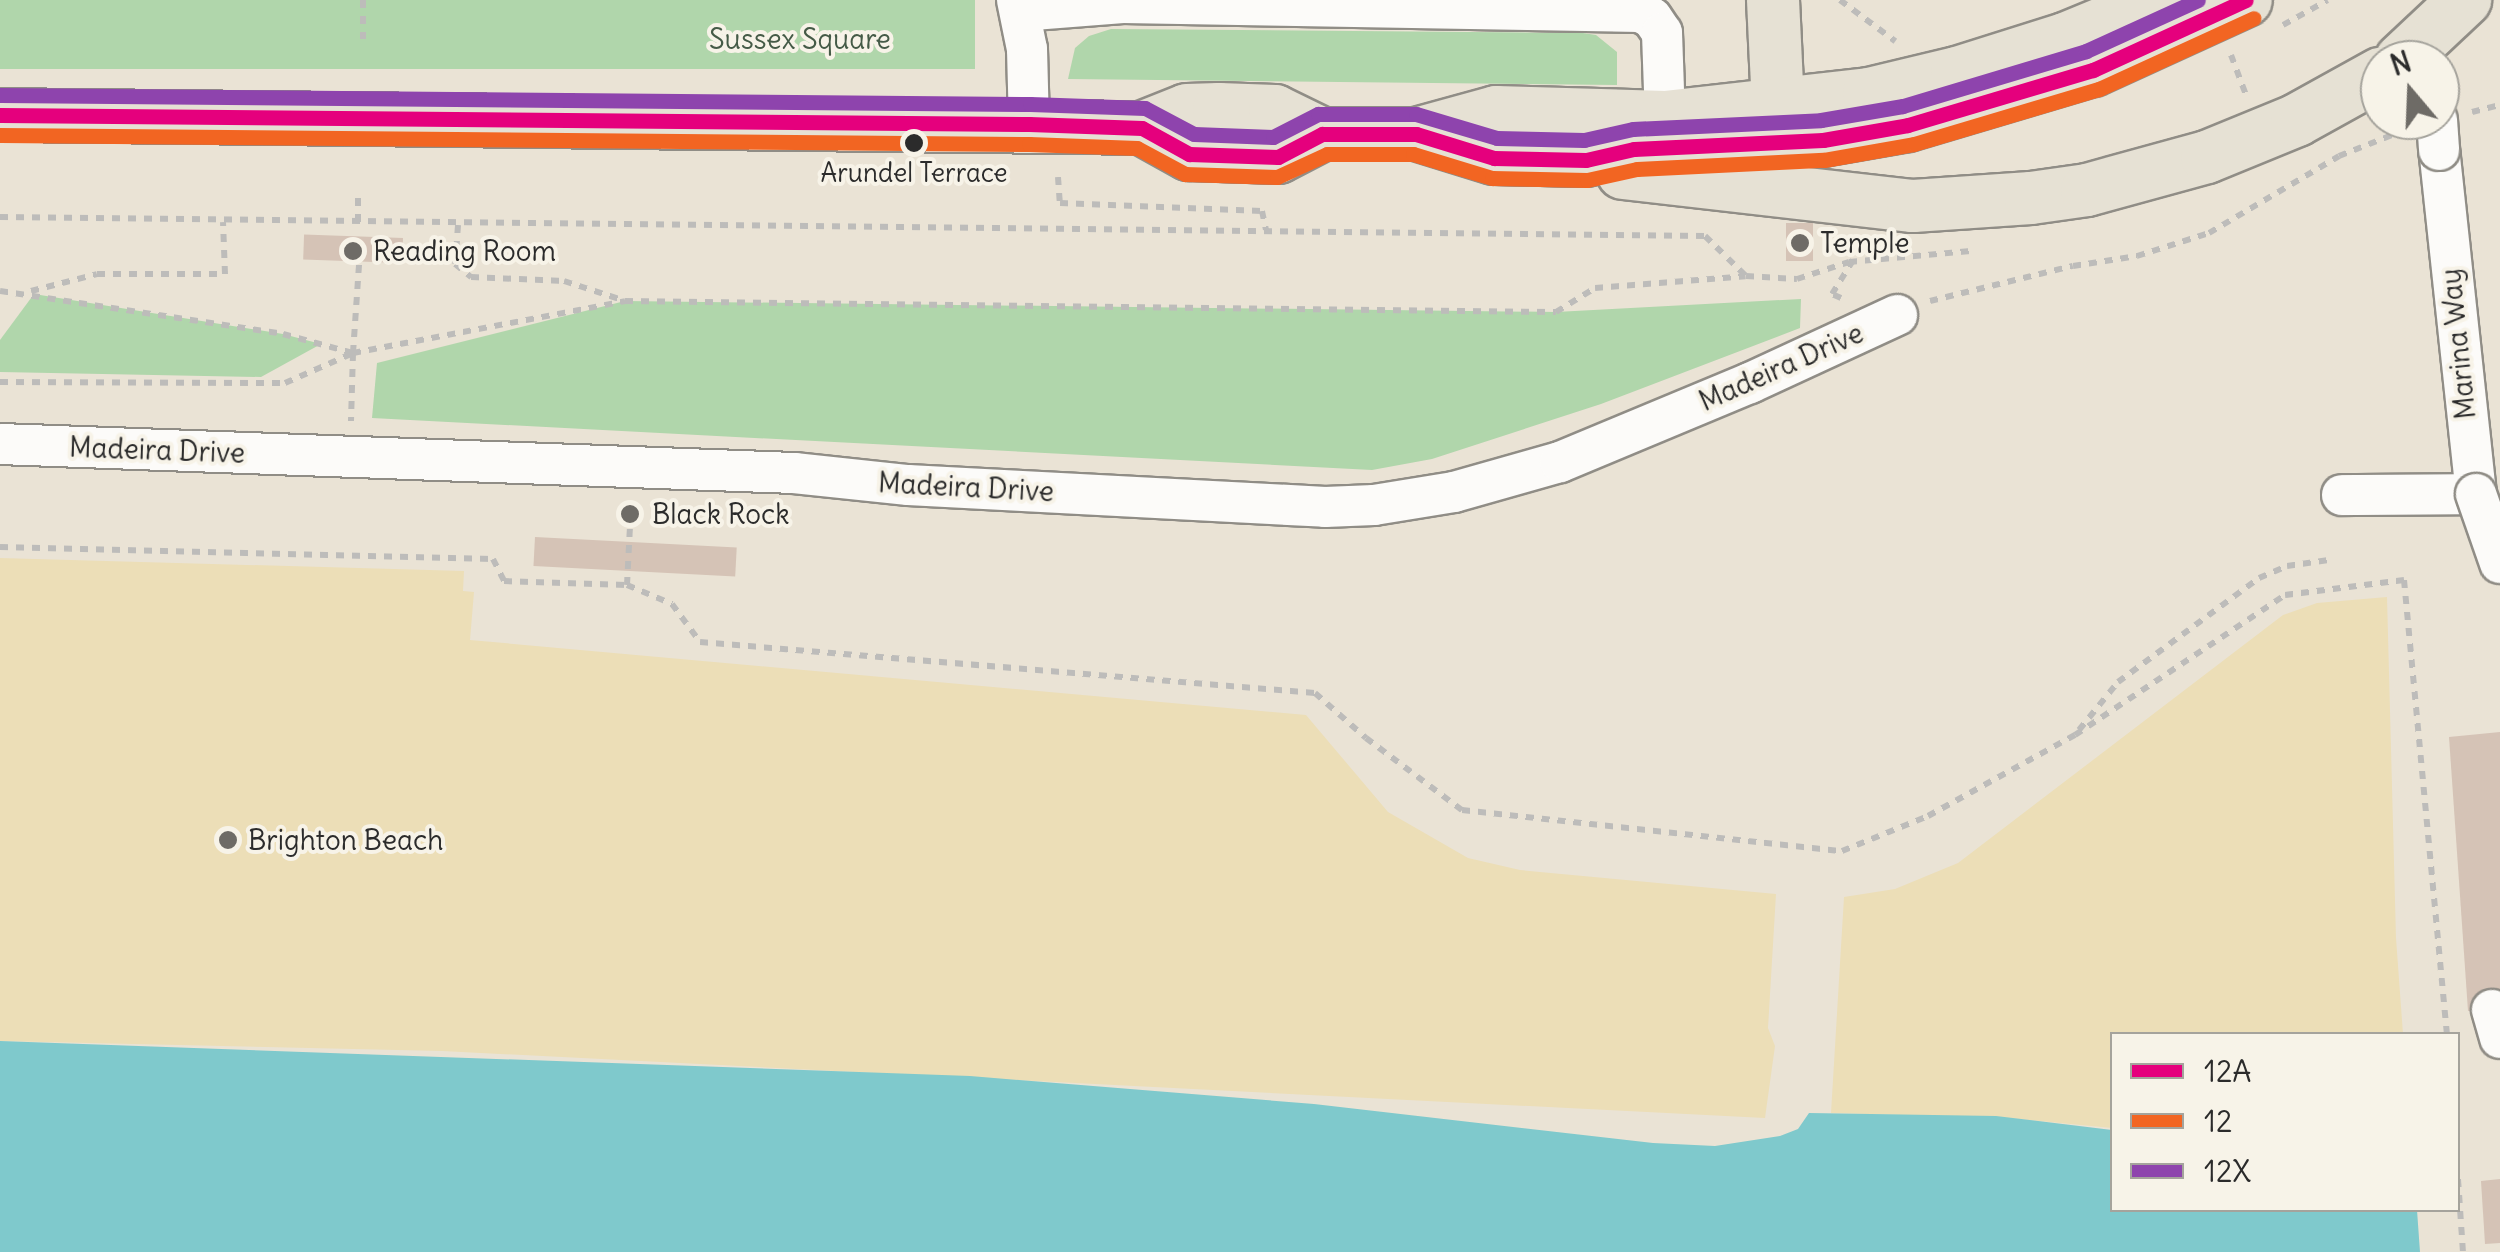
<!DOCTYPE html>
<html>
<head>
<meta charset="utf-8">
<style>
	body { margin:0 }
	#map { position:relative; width:2500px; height:1252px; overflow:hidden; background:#eae3d5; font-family:Delius,sans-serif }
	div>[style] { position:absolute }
	.green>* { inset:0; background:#b0d6ab; transform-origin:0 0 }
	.sand>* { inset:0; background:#ecdeb7 }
	.water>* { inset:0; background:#7fc9cc }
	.building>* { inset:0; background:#d5c3b6; transform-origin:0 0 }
	.path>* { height:6px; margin-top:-3px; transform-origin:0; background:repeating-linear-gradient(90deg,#bdbcba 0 8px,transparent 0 16px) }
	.roads { filter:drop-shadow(2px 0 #908d86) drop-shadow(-2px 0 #908d86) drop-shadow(0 2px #908d86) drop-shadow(0 -2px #908d86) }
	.minor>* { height:40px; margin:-20px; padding:0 20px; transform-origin:20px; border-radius:20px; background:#fcfbf9 }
	.major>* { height:52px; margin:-26px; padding:0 26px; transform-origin:26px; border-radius:26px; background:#e6e1d4 }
	.bridges { filter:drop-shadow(2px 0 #908d86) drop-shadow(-2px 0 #908d86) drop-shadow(0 2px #908d86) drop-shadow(0 -2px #908d86) }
	.minor-bridge>* { height:40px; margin:-20px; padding:0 20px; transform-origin:20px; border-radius:20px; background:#fcfbf9 }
	.bus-1>* { height:15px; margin:-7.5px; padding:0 7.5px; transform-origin:7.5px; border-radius:7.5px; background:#e5007d }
	.bus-2>* { height:15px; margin:-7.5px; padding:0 7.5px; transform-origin:7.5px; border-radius:7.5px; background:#f26522 }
	.bus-3>* { height:15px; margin:-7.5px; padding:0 7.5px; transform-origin:7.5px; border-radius:7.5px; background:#8e44ad }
	.dots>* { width:28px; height:28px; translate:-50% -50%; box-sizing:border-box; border:5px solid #f7f3e8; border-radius:50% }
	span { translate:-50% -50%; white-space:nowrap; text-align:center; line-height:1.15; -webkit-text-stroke:8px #f7f3e8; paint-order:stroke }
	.bus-label { font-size:26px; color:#2b2b2b }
	.park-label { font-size:28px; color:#455b47 }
	.poi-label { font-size:28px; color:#2b2b2b }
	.left { translate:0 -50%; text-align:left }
	.street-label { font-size:28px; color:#2b2b2b }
	.legend { position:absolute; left:2110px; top:1032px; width:350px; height:180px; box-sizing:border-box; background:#f7f3e8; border:2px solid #a5a39c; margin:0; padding:12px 18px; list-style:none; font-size:30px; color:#2b2b2b }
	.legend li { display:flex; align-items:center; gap:20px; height:50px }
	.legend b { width:50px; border:2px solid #a5a39c }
	.north { position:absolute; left:2360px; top:40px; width:100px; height:100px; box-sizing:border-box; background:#f7f3e8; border:2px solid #a5a39c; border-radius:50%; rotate:341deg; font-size:28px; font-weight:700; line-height:40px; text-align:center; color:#2b2b2b }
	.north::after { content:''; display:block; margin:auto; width:35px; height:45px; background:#6e6b66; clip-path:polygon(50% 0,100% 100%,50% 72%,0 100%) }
</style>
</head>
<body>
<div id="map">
	<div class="green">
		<i style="left:0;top:0;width:975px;height:69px"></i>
		<i style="clip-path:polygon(1111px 29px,1583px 33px,1596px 35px,1617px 52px,1617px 85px,1068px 79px,1075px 48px,1089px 36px)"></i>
		<i style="clip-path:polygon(34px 294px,283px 334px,321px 344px,261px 377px,0 372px,0 340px)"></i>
		<i style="clip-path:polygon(1801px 299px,1800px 328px,1601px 404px,1432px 459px,1372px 470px,372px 418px,377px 363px,625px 301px,1556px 312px)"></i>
	</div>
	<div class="sand">
		<i style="clip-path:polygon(0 558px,464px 571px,463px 591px,474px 592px,470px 640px,1306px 715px,1388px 812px,1468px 858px,1520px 870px,1776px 894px,1768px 1028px,1775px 1046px,1765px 1118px,442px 1051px,0 1041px)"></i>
		<i style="clip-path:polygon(2387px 597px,2396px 938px,2403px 1034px,2112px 1034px,2112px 1128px,2009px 1118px,1831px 1113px,1844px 897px,1895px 889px,1958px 863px,2283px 615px,2317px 603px)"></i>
	</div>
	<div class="water">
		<i style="clip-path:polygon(0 1041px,970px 1076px,1314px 1104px,1653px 1143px,1715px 1146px,1780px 1136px,1798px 1129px,1809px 1113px,1996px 1116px,2112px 1130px,2112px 1210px,2417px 1210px,2420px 1252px,0 1252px)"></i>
	</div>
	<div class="building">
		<i style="left:1813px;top:223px;width:38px;height:27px;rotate:90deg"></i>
		<i style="left:403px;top:238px;width:25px;height:99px;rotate:92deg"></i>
		<i style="left:535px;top:537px;width:202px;height:29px;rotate:3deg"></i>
		<i style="clip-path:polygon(2500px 732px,2500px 1009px,2468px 1011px,2449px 737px)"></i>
		<i style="clip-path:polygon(2500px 1179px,2500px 1243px,2485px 1244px,2481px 1181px)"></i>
	</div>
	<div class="path">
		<i style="left:363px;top:0;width:39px;rotate:90deg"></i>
		<i style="left:1840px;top:0;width:69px;rotate:36.7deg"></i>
		<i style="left:2283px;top:25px;width:51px;rotate:-29.1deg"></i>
		<i style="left:2231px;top:55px;width:43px;rotate:69.4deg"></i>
		<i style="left:2472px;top:112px;width:29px;rotate:-14deg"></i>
		<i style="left:1058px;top:177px;width:26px;rotate:86deg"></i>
		<i style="left:1060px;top:203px;width:202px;rotate:2.3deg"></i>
		<i style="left:1262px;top:211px;width:19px;rotate:78deg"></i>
		<i style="left:0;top:217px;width:1705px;rotate:0.64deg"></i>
		<i style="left:1705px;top:236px;width:57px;rotate:44.3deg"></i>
		<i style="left:358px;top:222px;width:28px;rotate:-90deg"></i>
		<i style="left:458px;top:225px;width:39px;rotate:94deg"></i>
		<i style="left:455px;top:264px;width:21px;rotate:39deg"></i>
		<i style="left:471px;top:277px;width:93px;rotate:2.5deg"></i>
		<i style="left:564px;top:281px;width:61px;rotate:18.1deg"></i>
		<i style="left:0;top:291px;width:286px;rotate:8.6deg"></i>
		<i style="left:283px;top:334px;width:73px;rotate:15.2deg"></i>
		<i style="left:353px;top:353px;width:68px;rotate:91.7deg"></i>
		<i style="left:31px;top:291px;width:68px;rotate:-14.4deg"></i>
		<i style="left:97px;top:274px;width:128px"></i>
		<i style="left:225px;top:274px;width:52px;rotate:-92.2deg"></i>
		<i style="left:1841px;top:298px;width:10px;rotate:-156deg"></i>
		<i style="left:1832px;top:294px;width:57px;rotate:-58deg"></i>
		<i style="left:1930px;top:301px;width:147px;rotate:-13.8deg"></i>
		<i style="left:2073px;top:266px;width:65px;rotate:-8.9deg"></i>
		<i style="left:2137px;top:256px;width:76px;rotate:-17.7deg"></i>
		<i style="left:2209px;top:233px;width:151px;rotate:-30.6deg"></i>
		<i style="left:2339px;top:156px;width:68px;rotate:-21.6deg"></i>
		<i style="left:353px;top:353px;width:89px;rotate:-86.1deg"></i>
		<i style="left:0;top:382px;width:285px;rotate:0.2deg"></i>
		<i style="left:285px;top:383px;width:74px;rotate:-23.8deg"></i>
		<i style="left:353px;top:353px;width:277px;rotate:-10.8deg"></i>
		<i style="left:625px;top:301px;width:931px;rotate:0.68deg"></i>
		<i style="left:1556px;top:312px;width:46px;rotate:-31.6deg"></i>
		<i style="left:1595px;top:288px;width:151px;rotate:-4.5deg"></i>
		<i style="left:1746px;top:276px;width:51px;rotate:3.4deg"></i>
		<i style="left:1797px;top:279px;width:55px;rotate:-18.1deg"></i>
		<i style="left:1849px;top:262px;width:122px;rotate:-5.2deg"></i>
		<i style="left:0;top:547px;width:493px;rotate:1.4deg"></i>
		<i style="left:493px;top:559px;width:25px;rotate:63deg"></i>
		<i style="left:504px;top:581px;width:123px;rotate:1.9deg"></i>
		<i style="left:627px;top:585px;width:49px;rotate:22.9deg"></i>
		<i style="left:672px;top:604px;width:47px;rotate:53.6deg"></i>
		<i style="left:700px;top:642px;width:617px;rotate:4.74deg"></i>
		<i style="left:1315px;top:693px;width:68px;rotate:41.4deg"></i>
		<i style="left:1366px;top:738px;width:120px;rotate:36.9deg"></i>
		<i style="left:1462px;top:810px;width:382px;rotate:6.2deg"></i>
		<i style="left:1842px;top:851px;width:93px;rotate:-22.1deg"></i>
		<i style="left:1928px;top:816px;width:168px;rotate:-28.9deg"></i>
		<i style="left:2075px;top:735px;width:252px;rotate:-33.7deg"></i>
		<i style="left:2285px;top:595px;width:120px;rotate:-7.2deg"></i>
		<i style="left:2404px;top:580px;width:456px;rotate:84.6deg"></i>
		<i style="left:627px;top:585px;width:60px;rotate:-87.1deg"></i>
		<i style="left:2079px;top:730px;width:62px;rotate:-50.9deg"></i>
		<i style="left:2118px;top:682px;width:175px;rotate:-36.4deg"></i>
		<i style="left:2259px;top:578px;width:30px;rotate:-23deg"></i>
		<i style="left:2287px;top:566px;width:42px;rotate:-8.1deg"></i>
		<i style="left:2458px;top:1179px;width:73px;rotate:86.1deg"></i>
	</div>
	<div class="roads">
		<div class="minor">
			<i style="left:1017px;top:0;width:50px;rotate:78.5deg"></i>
			<i style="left:1027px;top:49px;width:75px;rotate:88.5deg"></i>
			<i style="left:1020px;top:11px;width:103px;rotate:-4.4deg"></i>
			<i style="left:1123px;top:3px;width:517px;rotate:1deg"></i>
			<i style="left:1640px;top:12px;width:13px;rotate:27deg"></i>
			<i style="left:1652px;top:18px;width:18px;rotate:56deg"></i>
			<i style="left:1662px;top:33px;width:84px;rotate:88deg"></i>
			<i style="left:0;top:444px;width:795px;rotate:2.09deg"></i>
			<i style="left:794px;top:473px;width:115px;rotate:6deg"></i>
			<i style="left:908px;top:485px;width:418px;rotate:3deg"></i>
			<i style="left:1325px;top:507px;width:49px;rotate:-2.3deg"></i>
			<i style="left:1374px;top:505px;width:81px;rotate:-9.2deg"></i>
			<i style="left:1454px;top:492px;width:110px;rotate:-15.8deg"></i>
			<i style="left:1560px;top:462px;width:206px;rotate:-22.6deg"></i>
			<i style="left:1750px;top:383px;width:162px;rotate:-24.8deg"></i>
			<i style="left:2342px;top:495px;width:134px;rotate:-0.4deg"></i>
			<i style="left:2476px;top:494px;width:346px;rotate:-96.1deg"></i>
			<i style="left:2492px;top:1010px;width:29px;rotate:74deg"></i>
		</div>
		<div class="major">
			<i style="left:1773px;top:0;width:107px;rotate:87.3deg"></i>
			<i style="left:2401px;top:60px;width:88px;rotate:-43.2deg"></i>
			<i style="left:0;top:115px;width:1142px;rotate:0.65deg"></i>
			<i style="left:1142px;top:128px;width:48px;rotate:-21.8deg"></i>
			<i style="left:1187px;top:110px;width:32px;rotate:-2deg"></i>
			<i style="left:1219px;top:109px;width:56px;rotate:2deg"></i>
			<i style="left:1275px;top:111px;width:52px;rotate:26.1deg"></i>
			<i style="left:1322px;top:134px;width:94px"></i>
			<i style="left:1416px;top:134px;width:83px;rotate:-15.4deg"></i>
			<i style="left:1496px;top:112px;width:169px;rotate:1.7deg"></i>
			<i style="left:1665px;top:117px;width:205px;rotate:-6.4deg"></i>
			<i style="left:1869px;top:94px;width:90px;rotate:-13.4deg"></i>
			<i style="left:1957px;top:73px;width:113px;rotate:-17.5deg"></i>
			<i style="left:2065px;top:39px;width:103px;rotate:-22.3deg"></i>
			<i style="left:1142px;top:128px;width:54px;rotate:29deg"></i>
			<i style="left:1189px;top:154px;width:89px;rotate:1.9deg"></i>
			<i style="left:1278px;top:157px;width:50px;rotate:-27.6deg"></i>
			<i style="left:1416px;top:134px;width:82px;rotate:17.1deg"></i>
			<i style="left:1494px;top:158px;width:92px;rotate:1.2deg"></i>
			<i style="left:1586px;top:160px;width:49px;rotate:-12.9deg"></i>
			<i style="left:1634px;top:149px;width:189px;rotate:-2.7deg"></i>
			<i style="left:1823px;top:140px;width:86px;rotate:-10deg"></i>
			<i style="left:1908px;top:125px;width:193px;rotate:-16.6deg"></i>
			<i style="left:2093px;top:70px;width:168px;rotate:-24.6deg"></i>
			<i style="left:1623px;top:173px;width:292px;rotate:6.5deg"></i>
			<i style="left:1913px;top:206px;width:118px;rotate:-3.9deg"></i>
			<i style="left:2031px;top:198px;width:57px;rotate:-8.1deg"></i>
			<i style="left:2087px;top:190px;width:124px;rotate:-15.4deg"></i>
			<i style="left:2207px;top:157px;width:97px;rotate:-22.3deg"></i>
			<i style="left:2297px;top:120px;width:95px;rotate:-29deg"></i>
		</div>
	</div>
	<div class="bridges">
		<div class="minor-bridge">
			<i style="left:2437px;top:120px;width:30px;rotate:86deg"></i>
			<i style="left:2476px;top:494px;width:73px;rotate:70.8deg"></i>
		</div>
	</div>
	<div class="bus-1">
		<i style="left:0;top:115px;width:1029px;rotate:0.5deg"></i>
		<i style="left:1029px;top:124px;width:113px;rotate:2deg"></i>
		<i style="left:1142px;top:128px;width:54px;rotate:29deg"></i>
		<i style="left:1189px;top:154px;width:89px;rotate:1.9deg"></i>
		<i style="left:1278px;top:157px;width:50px;rotate:-27.6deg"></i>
		<i style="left:1322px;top:134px;width:94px"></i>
		<i style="left:1416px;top:134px;width:82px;rotate:17.1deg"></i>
		<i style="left:1494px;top:158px;width:92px;rotate:1.2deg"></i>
		<i style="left:1586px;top:160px;width:49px;rotate:-12.9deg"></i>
		<i style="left:1634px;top:149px;width:189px;rotate:-2.7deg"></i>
		<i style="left:1823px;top:140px;width:86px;rotate:-10deg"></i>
		<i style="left:1908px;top:125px;width:193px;rotate:-16.6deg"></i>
		<i style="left:2093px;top:70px;width:168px;rotate:-24.6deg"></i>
	</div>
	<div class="bus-2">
		<i style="left:0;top:135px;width:1029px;rotate:0.5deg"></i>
		<i style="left:1029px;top:144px;width:108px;rotate:2.1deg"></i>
		<i style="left:1137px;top:148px;width:55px;rotate:28.4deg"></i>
		<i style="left:1185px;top:174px;width:92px;rotate:1.9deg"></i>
		<i style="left:1277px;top:177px;width:55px;rotate:-24.7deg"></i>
		<i style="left:1327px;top:154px;width:86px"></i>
		<i style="left:1413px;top:154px;width:83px;rotate:16.9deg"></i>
		<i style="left:1492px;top:178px;width:95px;rotate:1.2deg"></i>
		<i style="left:1587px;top:180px;width:51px;rotate:-12.4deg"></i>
		<i style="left:1637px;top:169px;width:187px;rotate:-2.8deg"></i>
		<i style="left:1824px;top:160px;width:91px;rotate:-10.1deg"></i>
		<i style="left:1914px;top:144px;width:193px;rotate:-16.6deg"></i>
		<i style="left:2099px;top:89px;width:170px;rotate:-24.6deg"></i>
	</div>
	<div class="bus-3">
		<i style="left:0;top:95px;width:1030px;rotate:0.5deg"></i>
		<i style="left:1030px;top:104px;width:115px;rotate:2deg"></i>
		<i style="left:1145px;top:108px;width:55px;rotate:28deg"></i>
		<i style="left:1194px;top:134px;width:79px;rotate:2.2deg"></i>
		<i style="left:1273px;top:137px;width:51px;rotate:-27.1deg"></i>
		<i style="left:1318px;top:114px;width:98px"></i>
		<i style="left:1416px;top:114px;width:84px;rotate:16.5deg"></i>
		<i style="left:1497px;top:138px;width:87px;rotate:1.3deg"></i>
		<i style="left:1584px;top:140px;width:50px;rotate:-12.7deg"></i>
		<i style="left:1633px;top:129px;width:188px;rotate:-2.7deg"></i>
		<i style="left:1821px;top:120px;width:83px;rotate:-9.7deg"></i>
		<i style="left:1903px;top:106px;width:191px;rotate:-16.7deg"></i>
		<i style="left:2086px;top:51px;width:123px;rotate:-24.5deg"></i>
	</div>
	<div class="dots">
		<i style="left:914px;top:143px;background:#2b2b2b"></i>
		<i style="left:1800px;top:243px;background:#6e6b66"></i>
		<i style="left:353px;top:251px;background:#6e6b66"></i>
		<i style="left:630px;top:514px;background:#6e6b66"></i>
		<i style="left:228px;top:840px;background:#6e6b66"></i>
	</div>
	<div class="bus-label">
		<span style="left:914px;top:173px">Arundel Terrace</span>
	</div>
	<div class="park-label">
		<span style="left:800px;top:39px">Sussex Square</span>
	</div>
	<div class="poi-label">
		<span class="left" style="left:1820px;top:243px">Temple</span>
		<span class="left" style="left:373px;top:251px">Reading Room</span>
		<span class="left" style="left:652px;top:514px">Black Rock</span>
		<span class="left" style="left:248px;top:840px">Brighton Beach</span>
	</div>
	<div class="street-label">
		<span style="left:2458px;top:344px;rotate:-96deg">Marina Way</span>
		<span style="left:1781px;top:367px;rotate:-24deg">Madeira Drive</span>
		<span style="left:157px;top:450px;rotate:2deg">Madeira Drive</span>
		<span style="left:966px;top:487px;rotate:3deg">Madeira Drive</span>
	</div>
	<ul class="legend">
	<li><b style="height:12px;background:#e5007d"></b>12A</li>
	<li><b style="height:12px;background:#f26522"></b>12</li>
	<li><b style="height:12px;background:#8e44ad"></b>12X</li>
	</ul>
	<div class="north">N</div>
</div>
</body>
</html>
